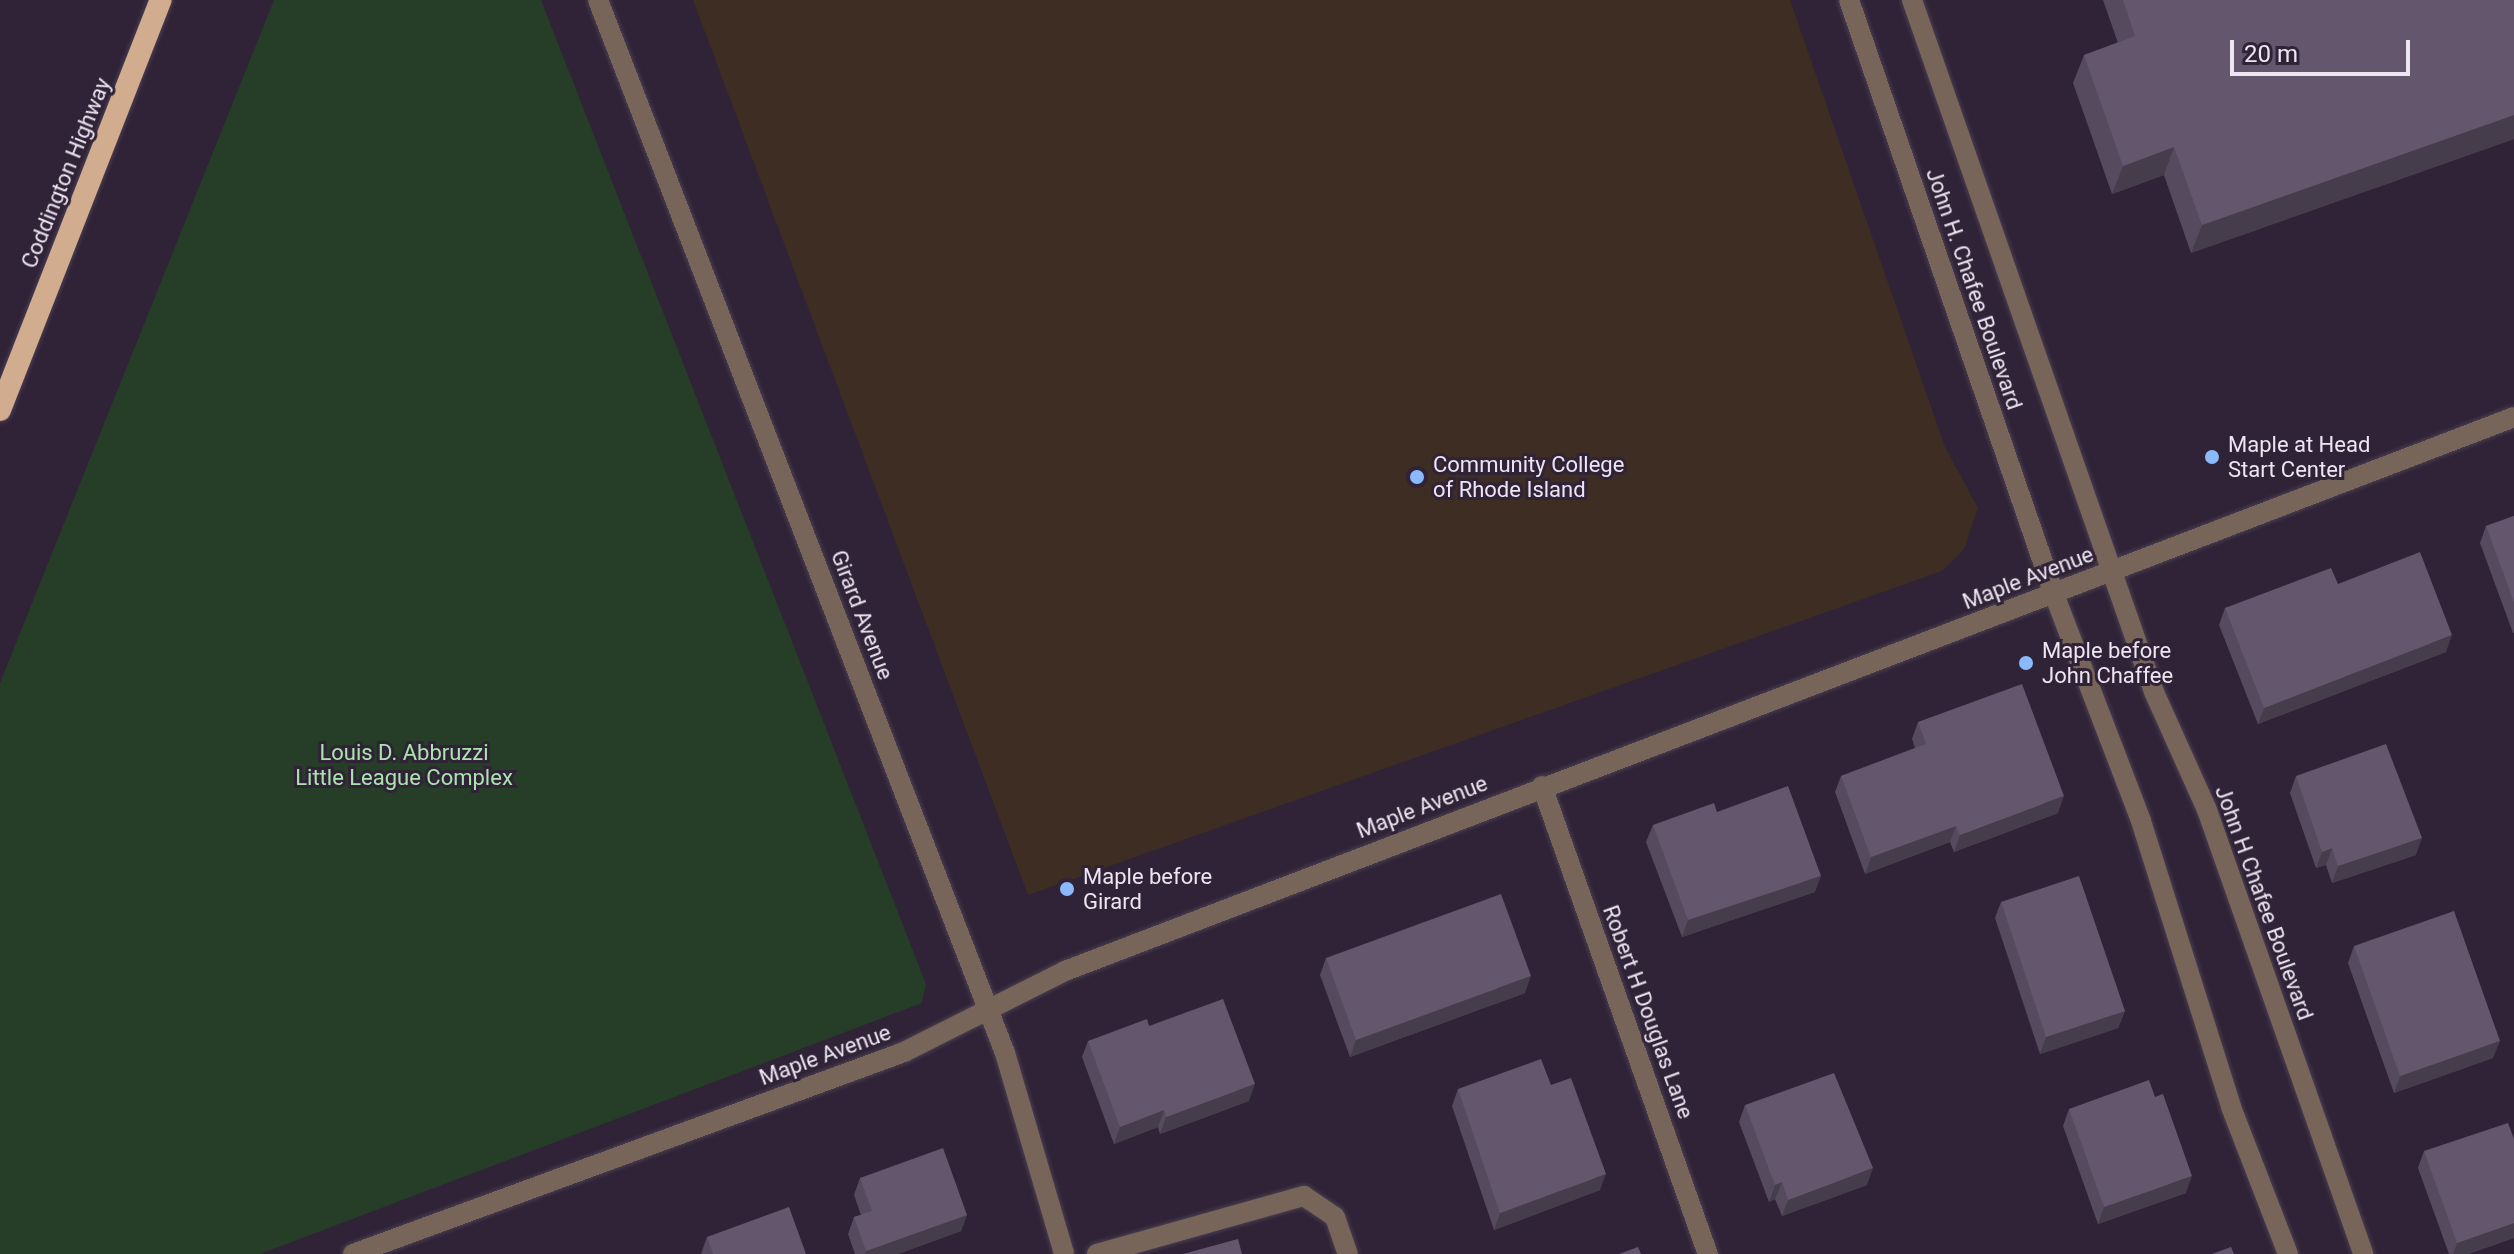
<!DOCTYPE html>
<html>
<head>
<meta charset="utf-8">
<style>
	body { margin:0 }
	#map { position:relative; width:2514px; height:1254px; overflow:hidden; background:#302337; font-family:Roboto,sans-serif }
	div>[style] { position:absolute }
	.education>* { inset:0; background:#3d2d22 }
	.green>* { inset:0; background:#263d27 }
	.roads { filter:drop-shadow(0 0 2px #4a3e51) drop-shadow(0 0 2px #4a3e51) }
	.service>* { height:20px; margin:-10px; padding:0 10px; transform-origin:10px; border-radius:10px; background:#766558 }
	.minor>* { height:20px; margin:-10px; padding:0 10px; transform-origin:10px; border-radius:10px; background:#766558 }
	.tertiary>* { height:20px; margin:-10px; padding:0 10px; transform-origin:10px; border-radius:10px; background:#766558 }
	.trunk>* { height:22px; margin:-11px; padding:0 11px; transform-origin:11px; border-radius:11px; background:#d2ac8e }
	.wall>* { inset:0; background:#564b5e }
	.shaded-wall>* { inset:0; background:#463d4c }
	.building>* { inset:0; background:#64576d }
	.dots>* { width:22px; height:22px; translate:-50% -50%; box-sizing:border-box; border:4px solid #302337; border-radius:50% }
	span { translate:-50% -50%; white-space:nowrap; text-align:center; line-height:1.15; -webkit-text-stroke:6px #302337; paint-order:stroke }
	.street-label { font-size:22px; color:#ede5f2 }
	.poi-label { font-size:22px; color:#ede5f2 }
	.left { translate:0 -50%; text-align:left }
	.park-label { font-size:22px; color:#aae4ad }
	.scale { position:absolute; left:2230px; top:40px; width:180px; height:36px; box-sizing:border-box; border:4px solid #ede5f2; border-top:0; padding-left:10px; font-size:24px; line-height:28px; white-space:nowrap; color:#ede5f2; -webkit-text-stroke:6px #302337; paint-order:stroke }
</style>
</head>
<body>
<div id="map">
	<div class="education">
		<i style="clip-path:polygon(693px 0,1790px 0,1945px 447px,1978px 508px,1964px 549px,1942px 571px,1028px 895px)"></i>
	</div>
	<div class="green">
		<i style="clip-path:polygon(274px 0,541px 0,926px 984px,922px 1003px,260px 1254px,0 1254px,0 683px)"></i>
	</div>
	<div class="roads">
		<div class="service">
			<i style="left:1097px;top:1254px;width:215px;rotate:-15.7deg"></i>
			<i style="left:1304px;top:1196px;width:37px;rotate:34deg"></i>
			<i style="left:1335px;top:1217px;width:39px;rotate:71deg"></i>
		</div>
		<div class="minor">
			<i style="left:1849px;top:0;width:628px;rotate:70.96deg"></i>
			<i style="left:2054px;top:594px;width:243px;rotate:69deg"></i>
			<i style="left:2141px;top:821px;width:300px;rotate:72.5deg"></i>
			<i style="left:2231px;top:1107px;width:158px;rotate:68.8deg"></i>
			<i style="left:1912px;top:0;width:733px;rotate:70.72deg"></i>
			<i style="left:2154px;top:692px;width:129px;rotate:65.8deg"></i>
			<i style="left:2207px;top:810px;width:471px;rotate:70.6deg"></i>
			<i style="left:1542px;top:786px;width:497px;rotate:70.5deg"></i>
		</div>
		<div class="tertiary">
			<i style="left:598px;top:0;width:1129px;rotate:68.87deg"></i>
			<i style="left:1005px;top:1053px;width:209px;rotate:73.6deg"></i>
			<i style="left:353px;top:1254px;width:587px;rotate:-20.13deg"></i>
			<i style="left:904px;top:1052px;width:180px;rotate:-26.7deg"></i>
			<i style="left:1065px;top:971px;width:1551px;rotate:-20.92deg"></i>
		</div>
		<div class="trunk">
			<i style="left:0;top:410px;width:440px;rotate:-68.6deg"></i>
		</div>
	</div>
	<div class="wall">
		<i style="clip-path:polygon(2103px 0,2514px 0,2514px 139px,2191px 253px,2164px 175px,2112px 194px,2073px 83px,2084px 55px,2118px 43px)"></i>
		<i style="clip-path:polygon(2514px 516px,2514px 633px,2513px 633px,2480px 543px,2486px 526px)"></i>
		<i style="clip-path:polygon(2338px 584px,2446px 652px,2258px 724px,2219px 625px,2225px 608px)"></i>
		<i style="clip-path:polygon(1918px 722px,2058px 813px,1954px 852px,1950px 842px,1865px 874px,1835px 792px,1841px 776px,1915px 748px,1912px 739px)"></i>
		<i style="clip-path:polygon(2296px 776px,2416px 855px,2332px 883px,2326px 865px,2316px 868px,2290px 793px)"></i>
		<i style="clip-path:polygon(1717px 812px,1815px 892px,1682px 937px,1646px 842px,1653px 825px)"></i>
		<i style="clip-path:polygon(2001px 902px,2125px 1011px,2118px 1028px,2040px 1054px,1995px 918px)"></i>
		<i style="clip-path:polygon(2354px 946px,2493px 1058px,2394px 1093px,2348px 963px)"></i>
		<i style="clip-path:polygon(1326px 958px,1525px 993px,1350px 1057px,1320px 975px)"></i>
		<i style="clip-path:polygon(1149px 1026px,1249px 1101px,1160px 1134px,1158px 1127px,1114px 1144px,1082px 1057px,1088px 1041px)"></i>
		<i style="clip-path:polygon(1551px 1085px,1600px 1190px,1494px 1230px,1452px 1106px,1458px 1089px)"></i>
		<i style="clip-path:polygon(1745px 1105px,1867px 1185px,1782px 1216px,1775px 1199px,1769px 1202px,1739px 1122px)"></i>
		<i style="clip-path:polygon(2069px 1109px,2186px 1193px,2098px 1224px,2063px 1126px)"></i>
		<i style="clip-path:polygon(2514px 1139px,2514px 1238px,2468px 1254px,2449px 1254px,2418px 1168px,2424px 1151px)"></i>
		<i style="clip-path:polygon(860px 1178px,967px 1215px,961px 1231px,898px 1254px,855px 1254px,848px 1234px,854px 1217px,861px 1215px,854px 1195px)"></i>
		<i style="clip-path:polygon(707px 1237px,806px 1254px,701px 1254px)"></i>
	</div>
	<div class="shaded-wall">
		<i style="clip-path:polygon(2514px 115px,2514px 139px,2191px 253px,2202px 225px)"></i>
		<i style="clip-path:polygon(2174px 147px,2164px 175px,2112px 194px,2123px 166px)"></i>
		<i style="clip-path:polygon(2452px 635px,2446px 652px,2258px 724px,2264px 708px)"></i>
		<i style="clip-path:polygon(2064px 796px,2058px 813px,1954px 852px,1960px 835px)"></i>
		<i style="clip-path:polygon(1956px 826px,1950px 842px,1865px 874px,1871px 857px)"></i>
		<i style="clip-path:polygon(2422px 838px,2416px 855px,2332px 883px,2338px 866px)"></i>
		<i style="clip-path:polygon(2332px 848px,2326px 865px,2316px 868px,2322px 852px)"></i>
		<i style="clip-path:polygon(1821px 876px,1815px 892px,1682px 937px,1688px 920px)"></i>
		<i style="clip-path:polygon(1531px 976px,1525px 993px,1350px 1057px,1356px 1040px)"></i>
		<i style="clip-path:polygon(2125px 1011px,2118px 1028px,2040px 1054px,2046px 1037px)"></i>
		<i style="clip-path:polygon(2500px 1041px,2493px 1058px,2394px 1093px,2400px 1076px)"></i>
		<i style="clip-path:polygon(1255px 1084px,1249px 1101px,1160px 1134px,1166px 1117px)"></i>
		<i style="clip-path:polygon(1164px 1110px,1158px 1127px,1114px 1144px,1120px 1127px)"></i>
		<i style="clip-path:polygon(1873px 1168px,1867px 1185px,1782px 1216px,1788px 1200px)"></i>
		<i style="clip-path:polygon(1606px 1174px,1600px 1190px,1494px 1230px,1500px 1213px)"></i>
		<i style="clip-path:polygon(2192px 1176px,2186px 1193px,2098px 1224px,2104px 1207px)"></i>
		<i style="clip-path:polygon(1782px 1182px,1775px 1199px,1769px 1202px,1775px 1185px)"></i>
		<i style="clip-path:polygon(967px 1215px,961px 1231px,898px 1254px,865px 1254px,866px 1251px)"></i>
		<i style="clip-path:polygon(2514px 1223px,2514px 1238px,2468px 1254px,2453px 1254px,2457px 1243px)"></i>
	</div>
	<div class="building">
		<i style="clip-path:polygon(2123px 0,2514px 0,2514px 115px,2202px 225px,2174px 147px,2123px 166px,2084px 55px,2135px 36px)"></i>
		<i style="clip-path:polygon(2514px 516px,2514px 602px,2486px 526px)"></i>
		<i style="clip-path:polygon(2420px 552px,2452px 635px,2264px 708px,2225px 608px,2331px 568px,2338px 584px)"></i>
		<i style="clip-path:polygon(2022px 684px,2064px 796px,1960px 835px,1956px 826px,1871px 857px,1841px 776px,1926px 744px,1918px 722px)"></i>
		<i style="clip-path:polygon(2386px 744px,2422px 838px,2338px 866px,2332px 848px,2322px 852px,2296px 776px)"></i>
		<i style="clip-path:polygon(1788px 786px,1821px 876px,1688px 920px,1653px 825px,1714px 803px,1717px 812px)"></i>
		<i style="clip-path:polygon(2079px 876px,2125px 1011px,2046px 1037px,2001px 902px)"></i>
		<i style="clip-path:polygon(1501px 894px,1531px 976px,1356px 1040px,1326px 958px)"></i>
		<i style="clip-path:polygon(2454px 911px,2500px 1041px,2400px 1076px,2354px 946px)"></i>
		<i style="clip-path:polygon(1223px 999px,1255px 1084px,1166px 1117px,1164px 1110px,1120px 1127px,1088px 1041px,1147px 1019px,1149px 1026px)"></i>
		<i style="clip-path:polygon(1541px 1059px,1551px 1085px,1571px 1078px,1606px 1174px,1500px 1213px,1458px 1089px)"></i>
		<i style="clip-path:polygon(1834px 1073px,1873px 1168px,1788px 1200px,1782px 1182px,1775px 1185px,1745px 1105px)"></i>
		<i style="clip-path:polygon(2149px 1080px,2155px 1097px,2163px 1094px,2192px 1176px,2104px 1207px,2069px 1109px)"></i>
		<i style="clip-path:polygon(2508px 1123px,2514px 1139px,2514px 1223px,2457px 1243px,2424px 1151px)"></i>
		<i style="clip-path:polygon(943px 1148px,967px 1215px,866px 1251px,854px 1217px,872px 1211px,860px 1178px)"></i>
		<i style="clip-path:polygon(789px 1207px,806px 1254px,713px 1254px,707px 1237px)"></i>
		<i style="clip-path:polygon(1238px 1239px,1242px 1254px,1183px 1254px)"></i>
		<i style="clip-path:polygon(1638px 1247px,1641px 1254px,1619px 1254px)"></i>
		<i style="clip-path:polygon(2231px 1247px,2234px 1254px,2212px 1254px)"></i>
	</div>
	<div class="dots">
		<i style="left:2212px;top:457px;background:#8abafc"></i>
		<i style="left:1417px;top:477px;background:#8abafc"></i>
		<i style="left:2026px;top:663px;background:#8abafc"></i>
		<i style="left:1067px;top:889px;background:#8abafc"></i>
	</div>
	<div class="street-label">
		<span style="left:66px;top:173px;rotate:-68deg">Coddington Highway</span>
		<span style="left:1974px;top:289px;rotate:71deg">John H. Chafee Boulevard</span>
		<span style="left:2028px;top:578px;rotate:-21deg">Maple Avenue</span>
		<span style="left:862px;top:615px;rotate:69deg">Girard Avenue</span>
		<span style="left:1422px;top:807px;rotate:-21deg">Maple Avenue</span>
		<span style="left:2264px;top:903px;rotate:70deg">John H Chafee Boulevard</span>
		<span style="left:1648px;top:1012px;rotate:70deg">Robert H Douglas Lane</span>
		<span style="left:825px;top:1055px;rotate:-20deg">Maple Avenue</span>
	</div>
	<div class="poi-label">
		<span class="left" style="left:2228px;top:457px">Maple at Head<br>Start Center</span>
		<span class="left" style="left:1433px;top:477px">Community College<br>of Rhode Island</span>
		<span class="left" style="left:2042px;top:663px">Maple before<br>John Chaffee</span>
		<span class="left" style="left:1083px;top:889px">Maple before<br>Girard</span>
	</div>
	<div class="park-label">
		<span style="left:404px;top:765px">Louis D. Abbruzzi<br>Little League Complex</span>
	</div>
	<div class="scale">20 m</div>
</div>
</body>
</html>
